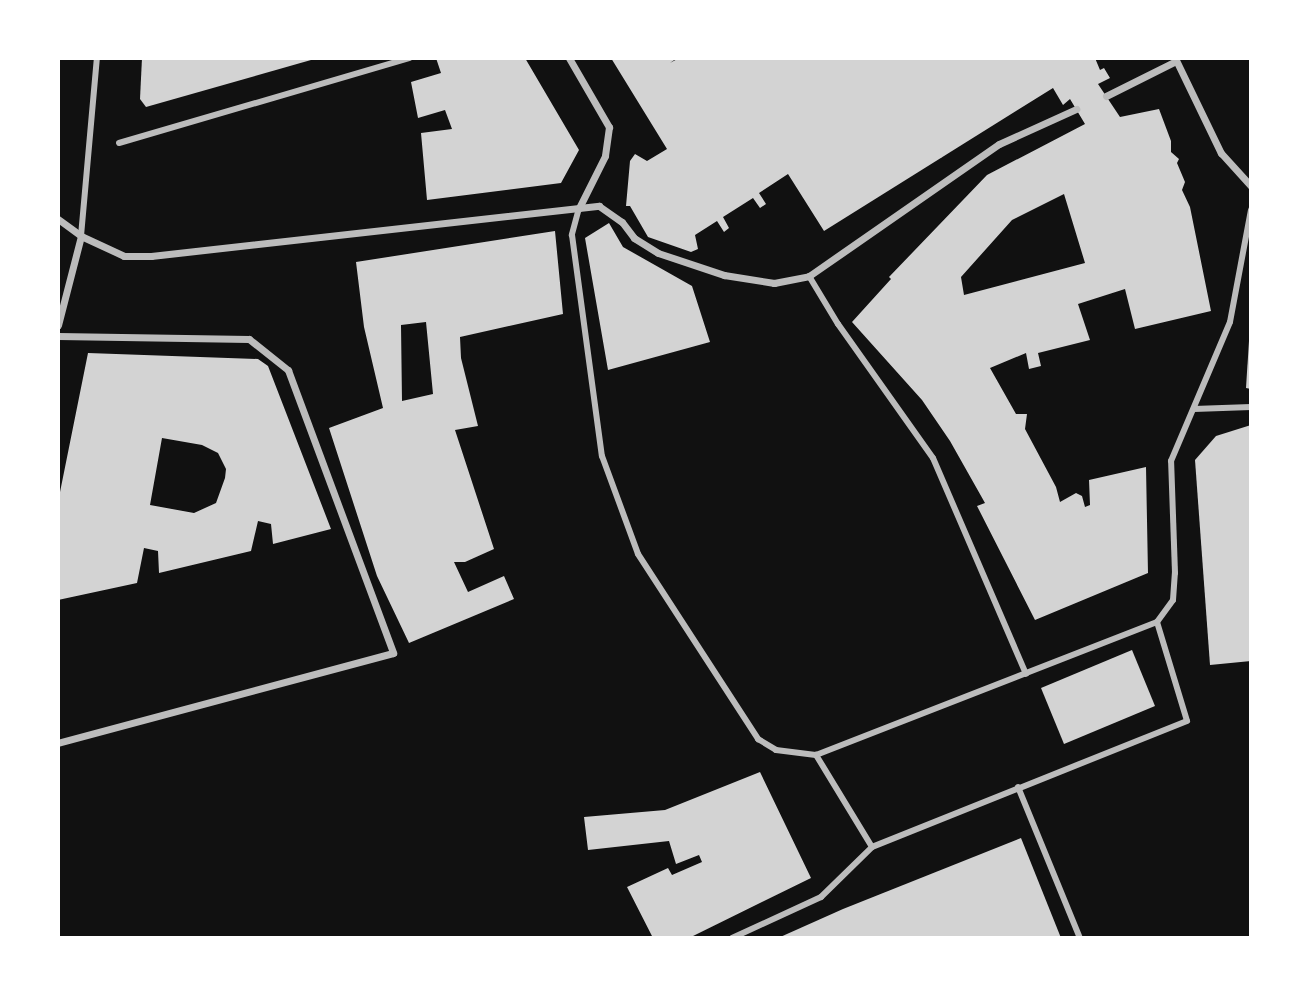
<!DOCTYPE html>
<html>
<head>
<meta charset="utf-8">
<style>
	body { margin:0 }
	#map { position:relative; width:1309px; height:996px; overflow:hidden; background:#111; font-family:"Archivo Narrow",sans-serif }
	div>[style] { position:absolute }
	.building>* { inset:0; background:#d3d3d3 }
	.pedestrian>* { height:6px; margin:-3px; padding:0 3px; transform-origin:3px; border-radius:3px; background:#bcbcbc }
	.minor>* { height:7px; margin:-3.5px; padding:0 3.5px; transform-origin:3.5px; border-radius:3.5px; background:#bcbcbc }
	span { translate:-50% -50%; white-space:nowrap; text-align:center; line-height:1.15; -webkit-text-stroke:5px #fff; paint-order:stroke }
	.frame { position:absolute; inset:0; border:60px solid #fff; pointer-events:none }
</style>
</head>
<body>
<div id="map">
	<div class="building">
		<i style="clip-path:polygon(142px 58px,318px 58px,146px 107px,140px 99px)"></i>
		<i style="clip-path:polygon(436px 58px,525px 58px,579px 150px,561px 183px,427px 200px,421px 133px,452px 129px,445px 110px,418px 118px,411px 82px,441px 73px)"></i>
		<i style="clip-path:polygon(evenodd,611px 58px,677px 58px,670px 63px,679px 58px,1095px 58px,1100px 70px,1104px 68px,1110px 78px,1098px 84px,1120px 117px,1159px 109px,1171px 141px,1171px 152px,1179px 159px,1177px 163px,1185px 182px,1182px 190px,1190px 207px,1211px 311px,1135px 329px,1125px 289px,1078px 304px,1090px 340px,1038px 353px,1041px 366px,1029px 369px,1026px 353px,990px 368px,1016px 414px,1027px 414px,1025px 429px,1056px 487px,1060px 502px,1076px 493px,1082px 496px,1085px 507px,1090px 505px,1089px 480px,1146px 467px,1148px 573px,1035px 620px,977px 506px,985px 503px,950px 441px,922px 400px,852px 322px,891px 279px,889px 277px,987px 175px,1085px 124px,1070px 99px,1063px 105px,1053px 88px,824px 231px,788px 174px,759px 193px,766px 204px,760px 208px,753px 198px,723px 217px,729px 228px,724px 232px,717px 221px,695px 235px,698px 249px,691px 252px,648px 237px,630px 206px,626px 206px,630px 161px,635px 154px,647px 161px,667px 149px,611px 58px,1064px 194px,1085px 263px,964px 295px,961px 277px,1012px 220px,1064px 194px)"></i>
		<i style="clip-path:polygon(609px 223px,623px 247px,692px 286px,710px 342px,608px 370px,585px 238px)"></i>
		<i style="clip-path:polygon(evenodd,555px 231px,563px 314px,460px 337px,461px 358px,478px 426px,455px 430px,494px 549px,465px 562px,454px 562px,468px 592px,504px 576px,514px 599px,409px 643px,377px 576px,329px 428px,383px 408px,364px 327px,356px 262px,555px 231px,426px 322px,433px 394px,402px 401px,401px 325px,426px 322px)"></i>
		<i style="clip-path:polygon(1249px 341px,1251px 341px,1251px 389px,1246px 388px)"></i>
		<i style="clip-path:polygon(evenodd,88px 353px,258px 359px,268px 366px,331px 529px,273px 544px,271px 524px,258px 521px,251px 551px,159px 573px,158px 551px,144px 548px,137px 583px,58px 600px,58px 502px,88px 353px,162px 438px,202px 445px,218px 453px,226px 469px,225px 478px,216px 503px,194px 513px,150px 505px,162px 438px)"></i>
		<i style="clip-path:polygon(1251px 425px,1251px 661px,1210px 665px,1195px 460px,1216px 436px)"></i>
		<i style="clip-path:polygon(1132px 650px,1155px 706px,1064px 744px,1041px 688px)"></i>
		<i style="clip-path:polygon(760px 772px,811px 878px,689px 938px,653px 938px,627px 887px,668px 868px,672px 875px,702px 862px,699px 855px,676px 864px,669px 841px,588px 850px,584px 817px,665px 810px)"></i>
		<i style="clip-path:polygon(1021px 838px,1061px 938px,778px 938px,843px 909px)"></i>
	</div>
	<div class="pedestrian">
		<i style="left:119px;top:143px;width:303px;rotate:-16.3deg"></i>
		<i style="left:579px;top:208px;width:28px;rotate:105deg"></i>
		<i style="left:572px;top:235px;width:223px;rotate:82.3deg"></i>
		<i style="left:602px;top:456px;width:104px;rotate:69.8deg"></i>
		<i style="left:638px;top:554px;width:221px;rotate:57deg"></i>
		<i style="left:758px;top:739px;width:21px;rotate:31deg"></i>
		<i style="left:776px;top:750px;width:40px;rotate:7.1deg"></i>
		<i style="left:816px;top:755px;width:366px;rotate:-21.3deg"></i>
		<i style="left:1157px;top:622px;width:103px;rotate:73.1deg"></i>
		<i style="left:1187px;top:721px;width:339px;rotate:158.2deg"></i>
		<i style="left:872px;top:847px;width:108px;rotate:-121.3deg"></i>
		<i style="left:81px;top:236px;width:179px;rotate:-84.9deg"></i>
		<i style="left:809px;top:276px;width:56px;rotate:58.9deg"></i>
		<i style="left:838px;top:324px;width:164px;rotate:54.7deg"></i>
		<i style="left:933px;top:458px;width:235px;rotate:66.7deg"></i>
		<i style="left:1194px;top:409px;width:57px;rotate:-2deg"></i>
		<i style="left:1157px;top:622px;width:27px;rotate:-54deg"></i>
		<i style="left:1173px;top:600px;width:27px;rotate:-86deg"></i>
		<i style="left:1175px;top:573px;width:112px;rotate:-92deg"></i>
		<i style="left:1171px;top:461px;width:151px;rotate:-67deg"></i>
		<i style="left:1230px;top:322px;width:114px;rotate:-79.4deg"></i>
		<i style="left:1018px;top:787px;width:163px;rotate:67.7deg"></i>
		<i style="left:732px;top:938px;width:98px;rotate:-24.7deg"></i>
		<i style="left:821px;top:897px;width:71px;rotate:-44.4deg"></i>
	</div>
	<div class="minor">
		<i style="left:569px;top:58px;width:80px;rotate:59.9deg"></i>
		<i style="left:609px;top:127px;width:29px;rotate:98deg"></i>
		<i style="left:605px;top:156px;width:58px;rotate:116.6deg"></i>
		<i style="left:1175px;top:58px;width:106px;rotate:64.2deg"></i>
		<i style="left:1221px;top:153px;width:45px;rotate:47.7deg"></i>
		<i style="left:1106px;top:96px;width:78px;rotate:-26.6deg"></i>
		<i style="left:58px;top:219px;width:29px;rotate:36deg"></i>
		<i style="left:81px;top:236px;width:47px;rotate:24.9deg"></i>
		<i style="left:124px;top:256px;width:27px"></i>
		<i style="left:151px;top:256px;width:451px;rotate:-6.4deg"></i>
		<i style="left:599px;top:206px;width:28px;rotate:35deg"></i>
		<i style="left:622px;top:222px;width:20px;rotate:53deg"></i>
		<i style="left:634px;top:238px;width:28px;rotate:32deg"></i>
		<i style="left:658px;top:253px;width:70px;rotate:18.4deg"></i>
		<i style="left:724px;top:275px;width:51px;rotate:9.1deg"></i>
		<i style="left:774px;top:283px;width:36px;rotate:-11deg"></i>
		<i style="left:809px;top:276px;width:231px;rotate:-34.8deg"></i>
		<i style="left:999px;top:144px;width:85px;rotate:-24.4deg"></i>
		<i style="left:58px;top:325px;width:92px;rotate:-75.5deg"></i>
		<i style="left:58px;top:336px;width:191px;rotate:0.9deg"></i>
		<i style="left:249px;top:339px;width:50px;rotate:38.5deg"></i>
		<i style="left:288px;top:370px;width:302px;rotate:69.6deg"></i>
		<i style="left:393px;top:653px;width:347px;rotate:165deg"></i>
	</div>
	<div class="frame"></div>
</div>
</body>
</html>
